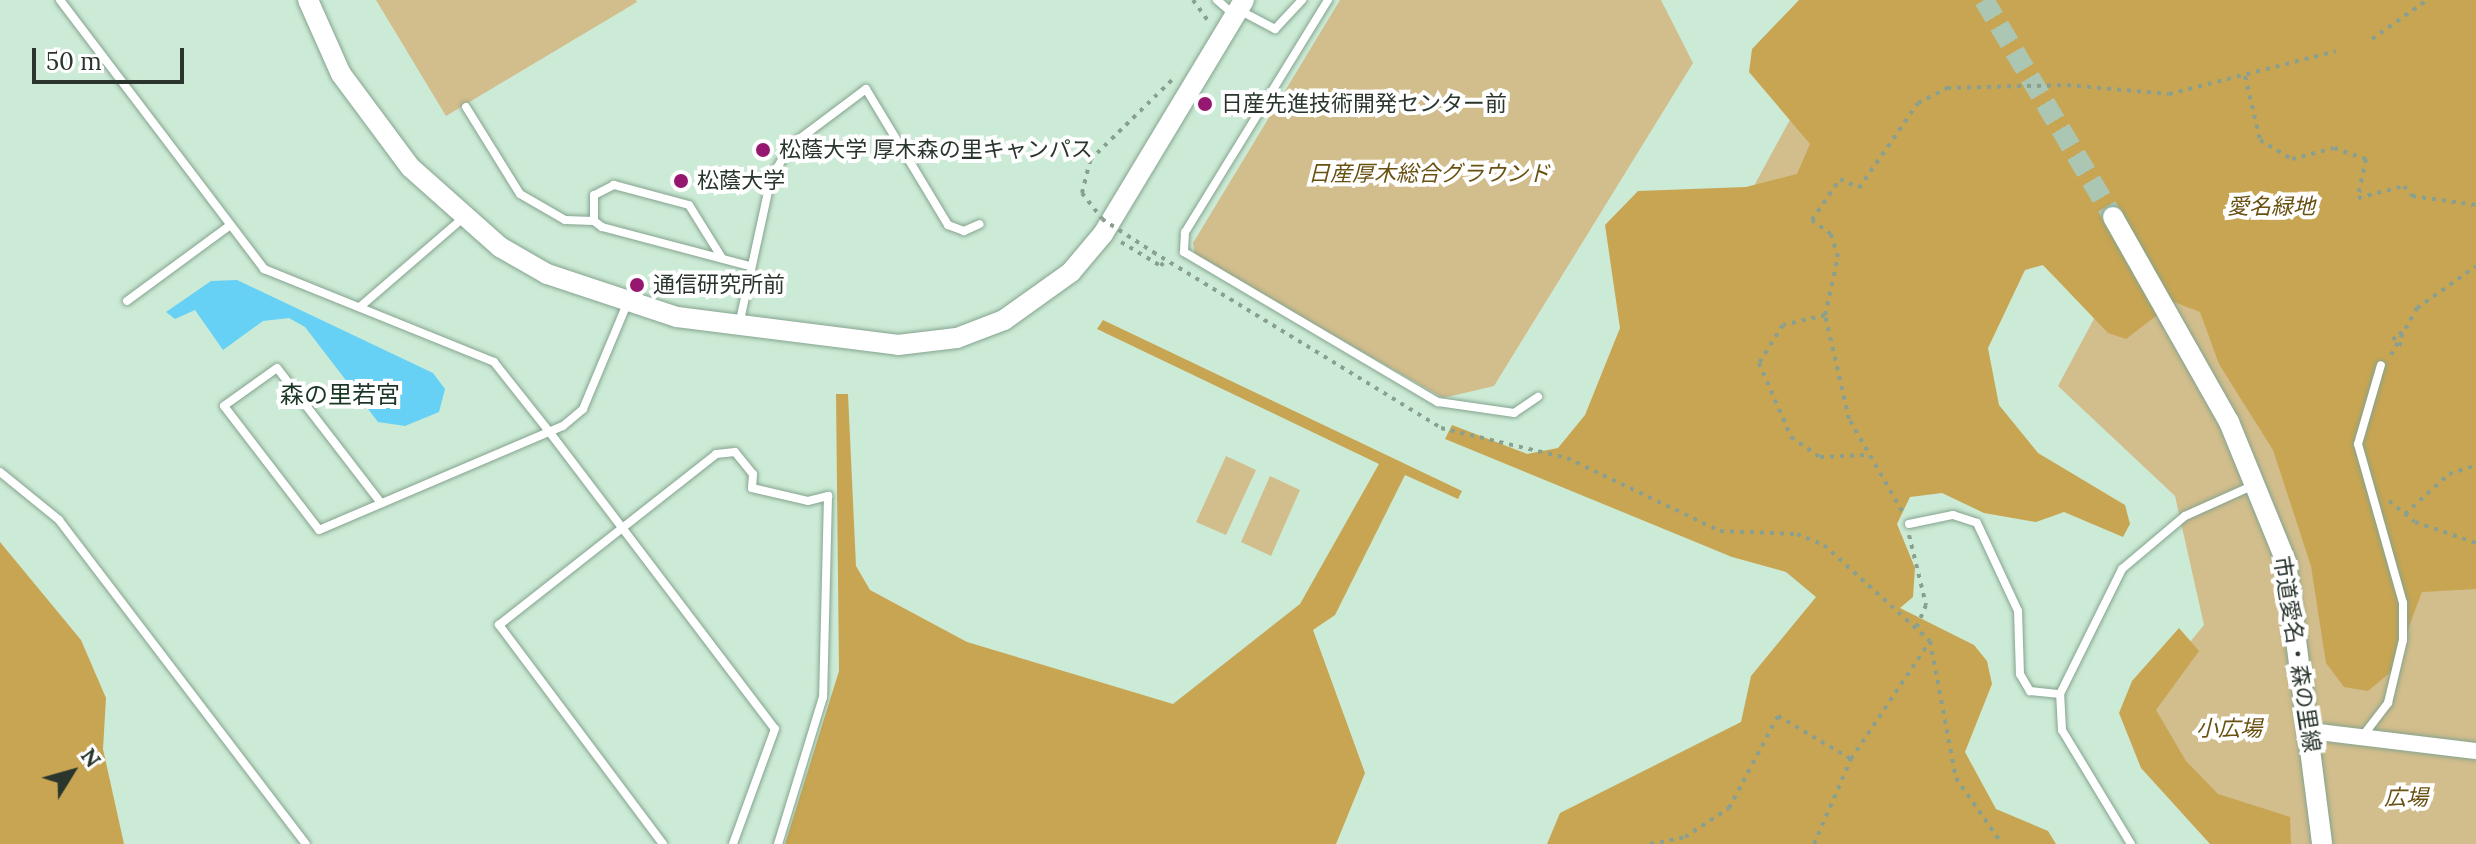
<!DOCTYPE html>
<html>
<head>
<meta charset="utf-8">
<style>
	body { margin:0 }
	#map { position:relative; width:2476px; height:844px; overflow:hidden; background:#ccebd6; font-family:Lora,"Noto Sans JP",serif }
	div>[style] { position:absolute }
	.green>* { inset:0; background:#d2bd8c }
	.forest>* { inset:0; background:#c8a552 }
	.water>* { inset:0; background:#67d0f5 }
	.tertiary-tunnel>* { height:20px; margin-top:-10px; transform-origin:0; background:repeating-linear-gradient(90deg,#abc7b4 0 20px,transparent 0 30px) }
	.path>* { height:4px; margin-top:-2px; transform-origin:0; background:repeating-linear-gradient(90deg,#89a090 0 4px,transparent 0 10px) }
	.roads { filter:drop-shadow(0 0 2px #85a38e) drop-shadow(0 0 2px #85a38e) }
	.service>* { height:8px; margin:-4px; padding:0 4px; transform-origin:4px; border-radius:4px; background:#fff }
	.minor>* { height:16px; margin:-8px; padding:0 8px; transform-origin:8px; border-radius:8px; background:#fff }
	.tertiary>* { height:20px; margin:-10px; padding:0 10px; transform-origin:10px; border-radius:10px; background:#fff }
	.path-bridge>* { height:4px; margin-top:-2px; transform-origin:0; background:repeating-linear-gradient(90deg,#89a090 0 4px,transparent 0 10px) }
	.dots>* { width:22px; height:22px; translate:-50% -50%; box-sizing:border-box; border:4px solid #fff; border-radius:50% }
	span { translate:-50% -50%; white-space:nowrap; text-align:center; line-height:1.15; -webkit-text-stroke:8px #fff; paint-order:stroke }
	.poi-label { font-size:22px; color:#29352d }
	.left { translate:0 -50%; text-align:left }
	.park-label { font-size:22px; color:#695112; font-style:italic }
	.street-label { font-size:22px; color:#29352d }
	.neighbourhood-label { font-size:24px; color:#1c3626 }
	.north { position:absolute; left:32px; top:732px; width:80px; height:80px; -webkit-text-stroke:6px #fff; paint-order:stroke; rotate:53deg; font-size:22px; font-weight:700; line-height:32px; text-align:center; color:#29352d }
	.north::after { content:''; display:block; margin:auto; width:28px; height:36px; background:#29352d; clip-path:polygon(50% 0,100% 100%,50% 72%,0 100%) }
	.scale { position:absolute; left:32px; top:48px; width:152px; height:36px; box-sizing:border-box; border:4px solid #29352d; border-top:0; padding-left:10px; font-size:24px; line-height:28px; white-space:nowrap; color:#29352d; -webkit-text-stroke:6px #fff; paint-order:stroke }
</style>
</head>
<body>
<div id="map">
	<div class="green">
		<i style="clip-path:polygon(376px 0,636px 0,637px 2px,446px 116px)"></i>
		<i style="clip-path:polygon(1340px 0,1661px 0,1693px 63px,1494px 386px,1443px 398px,1195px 256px,1193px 243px)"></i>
		<i style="clip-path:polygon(2476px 0,2476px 844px,2221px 844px,2127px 718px,2204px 625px,2175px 496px,2058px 386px,2096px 315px,2032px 255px,1737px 217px,1810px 83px)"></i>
		<i style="clip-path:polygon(1226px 456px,1256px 470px,1226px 535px,1196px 522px)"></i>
		<i style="clip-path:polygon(1270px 476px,1300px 490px,1271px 556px,1241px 542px)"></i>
	</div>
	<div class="forest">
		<i style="clip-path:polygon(1799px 0,2476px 0,2476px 589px,2422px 592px,2392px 671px,2368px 691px,2344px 687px,2326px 663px,2311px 566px,2273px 450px,2219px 364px,2200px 312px,2174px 302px,2126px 339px,2108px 333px,2043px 265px,2025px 270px,1988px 348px,1999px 405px,2038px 453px,2125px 505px,2130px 524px,2123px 537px,2064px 512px,2036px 522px,1984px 513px,1942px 493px,1910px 497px,1897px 524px,1915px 568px,1913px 597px,1900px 608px,1974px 645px,1987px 661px,1992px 684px,1965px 752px,1996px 809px,2048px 831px,2056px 844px,1547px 844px,1560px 813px,1741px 722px,1751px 676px,1816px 597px,1786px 572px,1732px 557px,1445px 439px,1452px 425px,1527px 454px,1558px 448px,1585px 415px,1620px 328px,1605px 225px,1638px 191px,1746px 187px,1797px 174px,1810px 144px,1749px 72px,1752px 49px)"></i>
		<i style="clip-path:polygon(1103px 320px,1462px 491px,1458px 499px,1405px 475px,1335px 615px,1313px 630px,1365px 773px,1336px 844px,785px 844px,839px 671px,836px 394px,848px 394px,856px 566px,870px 590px,967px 642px,1173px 704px,1300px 604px,1379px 464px,1097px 329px)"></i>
		<i style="clip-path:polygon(0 542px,81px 640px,106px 698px,103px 749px,124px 844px,0 844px)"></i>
		<i style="clip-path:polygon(2179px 628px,2199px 651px,2156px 710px,2186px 761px,2218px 794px,2290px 817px,2291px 844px,2210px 844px,2141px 768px,2119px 713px,2132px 681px)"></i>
	</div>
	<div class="water">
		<i style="clip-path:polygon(237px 280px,433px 373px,445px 389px,439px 412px,405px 426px,378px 422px,305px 327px,289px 318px,263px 321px,223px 350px,195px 310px,175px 319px,166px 312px,211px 281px)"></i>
	</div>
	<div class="tertiary-tunnel">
		<i style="left:1984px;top:0;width:252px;rotate:59.3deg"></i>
	</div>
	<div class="path">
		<i style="left:1193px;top:0;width:29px;rotate:54deg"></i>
		<i style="left:2372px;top:39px;width:67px;rotate:-35.3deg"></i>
		<i style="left:2245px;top:76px;width:66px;rotate:76.8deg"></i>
		<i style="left:2260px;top:140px;width:37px;rotate:31deg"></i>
		<i style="left:2292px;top:159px;width:43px;rotate:-14.7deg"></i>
		<i style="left:2334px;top:148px;width:34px;rotate:19deg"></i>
		<i style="left:2366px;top:159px;width:40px;rotate:102deg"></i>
		<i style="left:2358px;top:198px;width:48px;rotate:-14.6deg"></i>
		<i style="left:2404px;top:186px;width:13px;rotate:51deg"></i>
		<i style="left:2412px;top:196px;width:65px;rotate:8deg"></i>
		<i style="left:1082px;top:193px;width:34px;rotate:-76deg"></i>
		<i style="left:1090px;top:160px;width:115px;rotate:-44.3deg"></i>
		<i style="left:1121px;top:242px;width:47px;rotate:31deg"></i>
		<i style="left:1161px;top:266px;width:7px;rotate:-56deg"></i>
		<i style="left:1153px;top:252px;width:338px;rotate:31.4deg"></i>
		<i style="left:1441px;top:428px;width:130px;rotate:13.4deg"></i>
		<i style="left:1567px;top:458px;width:170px;rotate:25.5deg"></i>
		<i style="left:1720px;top:531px;width:77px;rotate:2.2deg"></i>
		<i style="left:1797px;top:534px;width:29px;rotate:22deg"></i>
		<i style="left:1824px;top:545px;width:143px;rotate:42.2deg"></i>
		<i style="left:1930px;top:641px;width:139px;rotate:79.3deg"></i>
		<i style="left:1956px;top:778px;width:80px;rotate:55.1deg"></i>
		<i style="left:1825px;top:315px;width:43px;rotate:166.6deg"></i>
		<i style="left:1783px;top:325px;width:45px;rotate:122.3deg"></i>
		<i style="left:1759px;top:363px;width:81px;rotate:66.6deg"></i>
		<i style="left:1791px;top:437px;width:35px;rotate:35deg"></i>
		<i style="left:1820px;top:457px;width:47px;rotate:-2.4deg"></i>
		<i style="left:2402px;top:345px;width:10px;rotate:-151deg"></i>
		<i style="left:2393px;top:340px;width:10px;rotate:-53deg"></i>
		<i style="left:2399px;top:332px;width:9px;rotate:36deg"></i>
		<i style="left:2391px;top:355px;width:54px;rotate:-61deg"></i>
		<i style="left:2417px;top:308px;width:72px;rotate:-35.4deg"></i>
		<i style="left:2389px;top:501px;width:33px;rotate:39deg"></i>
		<i style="left:2415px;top:522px;width:65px;rotate:19deg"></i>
		<i style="left:1902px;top:511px;width:106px;rotate:-119.9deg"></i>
		<i style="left:1849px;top:419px;width:107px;rotate:-103deg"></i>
		<i style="left:1825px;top:315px;width:59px;rotate:-77.4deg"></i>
		<i style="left:1838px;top:257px;width:24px;rotate:-107deg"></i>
		<i style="left:1831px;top:234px;width:24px;rotate:-144deg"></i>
		<i style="left:1812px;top:220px;width:50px;rotate:-55.7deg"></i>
		<i style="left:1840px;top:179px;width:21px;rotate:25deg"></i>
		<i style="left:1859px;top:188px;width:103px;rotate:-55.2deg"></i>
		<i style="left:1918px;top:103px;width:33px;rotate:-27deg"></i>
		<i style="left:1947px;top:88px;width:120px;rotate:-1.4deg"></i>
		<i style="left:2067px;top:85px;width:102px;rotate:5deg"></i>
		<i style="left:2169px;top:94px;width:172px;rotate:-14.4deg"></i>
		<i style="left:2405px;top:514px;width:59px;rotate:-42.3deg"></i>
		<i style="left:2449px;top:474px;width:28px;rotate:-18deg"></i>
		<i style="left:1909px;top:535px;width:72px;rotate:76.3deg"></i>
		<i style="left:1926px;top:605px;width:25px;rotate:113deg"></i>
		<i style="left:1650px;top:844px;width:36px;rotate:-11deg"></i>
		<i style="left:1685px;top:837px;width:53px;rotate:-33.4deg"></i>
		<i style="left:1729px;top:808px;width:104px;rotate:-62deg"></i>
		<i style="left:1778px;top:716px;width:85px;rotate:30.5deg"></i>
		<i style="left:1814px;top:844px;width:93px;rotate:-66.5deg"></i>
		<i style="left:1851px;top:759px;width:142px;rotate:-56.2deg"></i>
	</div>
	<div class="roads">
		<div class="service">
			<i style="left:60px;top:0;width:338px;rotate:52.8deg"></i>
			<i style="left:264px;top:269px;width:248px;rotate:22deg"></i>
			<i style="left:494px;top:362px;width:92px;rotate:51.6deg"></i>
			<i style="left:551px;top:434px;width:370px;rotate:52.8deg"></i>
			<i style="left:775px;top:729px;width:122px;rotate:110.1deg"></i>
			<i style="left:1217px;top:0;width:23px;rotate:41deg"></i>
			<i style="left:1328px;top:0;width:273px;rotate:121.6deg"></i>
			<i style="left:1185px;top:232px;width:20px;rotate:93deg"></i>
			<i style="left:1184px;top:252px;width:295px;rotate:30.6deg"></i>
			<i style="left:1438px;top:402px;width:77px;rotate:8.2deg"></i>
			<i style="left:1514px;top:413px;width:29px;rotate:-34deg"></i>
			<i style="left:1239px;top:10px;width:41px;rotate:27.8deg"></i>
			<i style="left:1275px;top:29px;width:40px;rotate:-47deg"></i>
			<i style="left:466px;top:107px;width:102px;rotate:58.2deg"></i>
			<i style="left:520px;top:194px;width:52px;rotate:30deg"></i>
			<i style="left:565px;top:220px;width:29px;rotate:2deg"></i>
			<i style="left:722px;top:258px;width:62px;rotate:-121.9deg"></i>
			<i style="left:689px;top:205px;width:78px;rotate:-165.1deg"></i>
			<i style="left:614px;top:185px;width:22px;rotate:153deg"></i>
			<i style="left:594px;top:195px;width:26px;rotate:90deg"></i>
			<i style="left:594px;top:221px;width:10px;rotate:37deg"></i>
			<i style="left:602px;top:227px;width:153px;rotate:14.8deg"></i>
			<i style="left:127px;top:301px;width:127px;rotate:-36.3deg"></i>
			<i style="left:361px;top:306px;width:135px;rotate:-40.8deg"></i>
			<i style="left:739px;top:325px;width:150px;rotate:-77.7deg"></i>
			<i style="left:771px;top:178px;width:37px;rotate:-59deg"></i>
			<i style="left:790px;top:146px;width:95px;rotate:-36.9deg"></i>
			<i style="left:866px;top:89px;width:159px;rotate:58.9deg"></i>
			<i style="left:948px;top:225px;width:17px;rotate:21deg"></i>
			<i style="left:964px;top:231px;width:17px;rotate:-24deg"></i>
			<i style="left:0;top:472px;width:76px;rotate:39.1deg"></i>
			<i style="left:59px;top:520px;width:407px;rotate:52.7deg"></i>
			<i style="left:381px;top:503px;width:170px;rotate:-127.6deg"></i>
			<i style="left:277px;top:368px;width:65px;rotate:144.4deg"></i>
			<i style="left:224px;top:406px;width:156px;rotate:52.5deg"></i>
			<i style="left:319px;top:530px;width:265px;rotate:-23.1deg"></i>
			<i style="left:563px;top:426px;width:26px;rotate:-40deg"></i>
			<i style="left:583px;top:409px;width:114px;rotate:-67.3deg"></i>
			<i style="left:1909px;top:524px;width:45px;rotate:-11.6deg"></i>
			<i style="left:1953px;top:515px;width:25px;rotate:18deg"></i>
			<i style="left:1977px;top:523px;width:97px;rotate:65deg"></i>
			<i style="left:2018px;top:611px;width:63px;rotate:88.2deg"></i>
			<i style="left:2020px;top:674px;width:20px;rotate:60deg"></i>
			<i style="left:2030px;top:691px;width:30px;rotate:6deg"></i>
			<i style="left:2362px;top:737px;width:43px;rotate:-52.6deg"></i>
			<i style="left:2388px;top:703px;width:65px;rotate:-76.6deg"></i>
			<i style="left:2403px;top:640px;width:37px;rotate:-90deg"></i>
			<i style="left:2403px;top:603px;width:165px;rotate:-105.8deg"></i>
			<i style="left:2358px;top:444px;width:82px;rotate:-73.8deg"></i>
			<i style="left:663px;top:844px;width:274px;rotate:-126.8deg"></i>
			<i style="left:499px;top:625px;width:276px;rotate:-38.2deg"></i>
			<i style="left:716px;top:454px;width:19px;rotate:-6deg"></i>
			<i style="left:735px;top:452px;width:28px;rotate:51deg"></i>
			<i style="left:753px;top:474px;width:14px;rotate:94deg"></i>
			<i style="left:752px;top:488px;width:57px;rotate:13.1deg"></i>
			<i style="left:808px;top:501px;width:21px;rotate:-14deg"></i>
			<i style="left:828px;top:496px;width:201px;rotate:91.4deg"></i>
			<i style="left:823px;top:697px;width:154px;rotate:107deg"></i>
			<i style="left:2131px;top:844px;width:133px;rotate:-121.2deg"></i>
			<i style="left:2062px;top:730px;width:36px;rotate:-93deg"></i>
			<i style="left:2060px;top:694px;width:140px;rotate:-63.6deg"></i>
			<i style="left:2122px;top:569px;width:82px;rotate:-40.1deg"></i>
			<i style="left:2185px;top:516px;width:76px;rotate:-24.2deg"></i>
		</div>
		<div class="minor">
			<i style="left:2310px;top:731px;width:167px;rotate:6.9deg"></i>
		</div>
		<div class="tertiary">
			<i style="left:308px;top:0;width:81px;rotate:66deg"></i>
			<i style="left:341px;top:74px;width:116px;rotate:53.4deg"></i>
			<i style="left:410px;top:167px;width:120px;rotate:41.6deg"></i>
			<i style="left:500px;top:247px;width:54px;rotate:29.9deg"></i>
			<i style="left:547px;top:274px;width:137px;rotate:18.3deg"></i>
			<i style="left:677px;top:317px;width:223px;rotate:7.2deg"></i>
			<i style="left:898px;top:345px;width:59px;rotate:-6.8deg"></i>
			<i style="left:957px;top:338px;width:50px;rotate:-21deg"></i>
			<i style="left:1004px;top:320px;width:82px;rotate:-35.6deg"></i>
			<i style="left:1071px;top:272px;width:50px;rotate:-49.9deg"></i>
			<i style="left:1103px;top:234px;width:273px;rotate:-58.9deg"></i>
			<i style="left:2113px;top:217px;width:236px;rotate:60.5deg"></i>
			<i style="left:2229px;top:422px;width:151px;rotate:67.8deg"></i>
			<i style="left:2286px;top:562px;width:284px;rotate:82.7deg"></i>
		</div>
	</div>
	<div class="path-bridge">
		<i style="left:1082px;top:193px;width:33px;rotate:52deg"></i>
		<i style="left:1102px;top:219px;width:61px;rotate:32.9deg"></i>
	</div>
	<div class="dots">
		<i style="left:1205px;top:104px;background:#96176f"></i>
		<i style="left:763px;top:150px;background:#96176f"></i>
		<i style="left:681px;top:181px;background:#96176f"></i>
		<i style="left:637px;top:285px;background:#96176f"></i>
	</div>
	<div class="poi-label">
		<span class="left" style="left:1221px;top:104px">日産先進技術開発センター前</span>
		<span class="left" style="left:779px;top:150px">松蔭大学 厚木森の里キャンパス</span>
		<span class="left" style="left:697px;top:181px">松蔭大学</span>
		<span class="left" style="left:653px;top:285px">通信研究所前</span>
	</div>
	<div class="park-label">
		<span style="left:1429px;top:174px">日産厚木総合グラウンド</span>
		<span style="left:2271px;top:207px">愛名緑地</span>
		<span style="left:2229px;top:729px">小広場</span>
		<span style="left:2406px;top:798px">広場</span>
	</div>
	<div class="street-label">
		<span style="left:2297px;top:654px;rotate:81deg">市道愛名・森の里線</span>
	</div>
	<div class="neighbourhood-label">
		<span style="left:340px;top:395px">森の里若宮</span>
	</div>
	<div class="north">N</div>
	<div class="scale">50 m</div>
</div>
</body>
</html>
